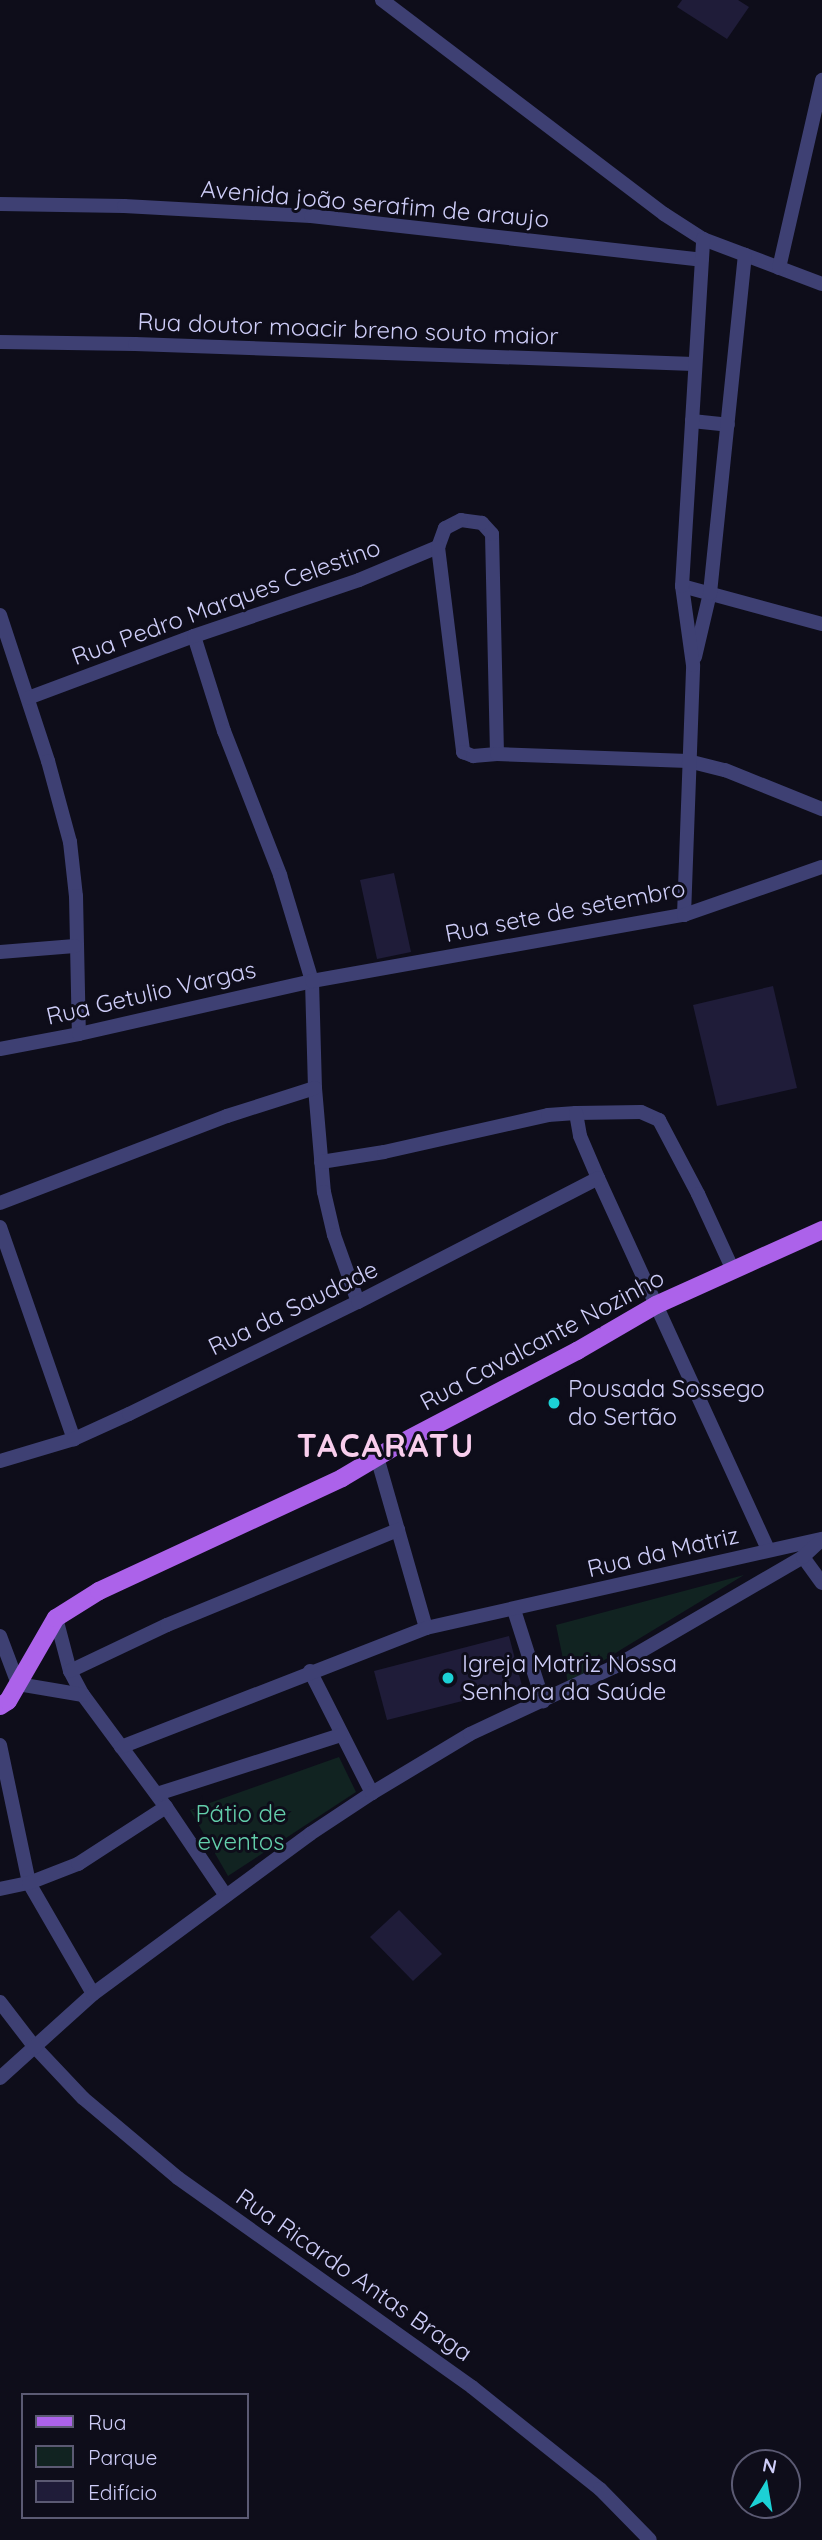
<!DOCTYPE html>
<html>
<head>
<meta charset="utf-8">
<style>
	body { margin:0 }
	#map { position:relative; width:822px; height:2540px; overflow:hidden; background:#0e0d1a; font-family:Quicksand,sans-serif }
	div>[style] { position:absolute }
	.green>* { inset:0; background:#112321 }
	.building>* { inset:0; background:#1f1c39 }
	.minor>* { height:14px; margin:-7px; padding:0 7px; transform-origin:7px; border-radius:7px; background:#3e4073 }
	.primary>* { height:18px; margin:-9px; padding:0 9px; transform-origin:9px; border-radius:9px; background:#ac62ea }
	.dots>* { width:19px; height:19px; translate:-50% -50%; box-sizing:border-box; border:4px solid #0e0d1a; border-radius:50% }
	span { translate:-50% -50%; white-space:nowrap; text-align:center; line-height:1.15; -webkit-text-stroke:6px #0e0d1a; paint-order:stroke }
	.street-label { font-size:24px; color:#cecdf8 }
	.poi-label { font-size:24px; color:#cecdf8 }
	.left { translate:0 -50%; text-align:left }
	.park-label { font-size:24px; color:#63ceab }
	.district-label { font-size:32px; color:#f9ceed; font-weight:700; letter-spacing:2px }
	.legend { position:absolute; left:21px; top:2393px; width:228px; height:126px; box-sizing:border-box; background:#0e0d1a; border:2px solid #5b5a73; margin:0; padding:9px 12px; list-style:none; font-size:21px; color:#cecdf8 }
	.legend li { display:flex; align-items:center; gap:14px; height:35px }
	.legend b { width:35px; border:2px solid #5b5a73 }
	.north { position:absolute; left:731px; top:2449px; width:70px; height:70px; box-sizing:border-box; background:#0e0d1a; border:2px solid #5b5a73; border-radius:50%; rotate:11deg; font-size:19px; font-weight:700; line-height:28px; text-align:center; color:#cecdf8 }
	.north::after { content:''; display:block; margin:auto; width:24px; height:32px; background:#1cd1d5; clip-path:polygon(50% 0,100% 100%,50% 72%,0 100%) }
</style>
</head>
<body>
<div id="map">
	<div class="green">
		<i style="clip-path:polygon(744px 1575px,622px 1649px,568px 1683px,556px 1625px)"></i>
		<i style="clip-path:polygon(339px 1757px,356px 1792px,228px 1876px,190px 1810px)"></i>
	</div>
	<div class="building">
		<i style="clip-path:polygon(682px 0,738px 0,749px 7px,727px 39px,677px 7px)"></i>
		<i style="clip-path:polygon(394px 873px,411px 952px,377px 959px,360px 880px)"></i>
		<i style="clip-path:polygon(773px 986px,797px 1088px,717px 1106px,693px 1005px)"></i>
		<i style="clip-path:polygon(509px 1636px,522px 1686px,387px 1720px,374px 1671px)"></i>
		<i style="clip-path:polygon(399px 1910px,442px 1954px,413px 1981px,370px 1937px)"></i>
	</div>
	<div class="minor">
		<i style="left:382px;top:0;width:354px;rotate:37.2deg"></i>
		<i style="left:664px;top:214px;width:46px;rotate:32.7deg"></i>
		<i style="left:703px;top:239px;width:127px;rotate:20.7deg"></i>
		<i style="left:0;top:204px;width:124px;rotate:0.9deg"></i>
		<i style="left:124px;top:206px;width:187px;rotate:3.1deg"></i>
		<i style="left:311px;top:216px;width:393px;rotate:6.4deg"></i>
		<i style="left:779px;top:268px;width:193px;rotate:-77.1deg"></i>
		<i style="left:0;top:342px;width:135px;rotate:0.8deg"></i>
		<i style="left:135px;top:344px;width:559px;rotate:2.05deg"></i>
		<i style="left:692px;top:421px;width:36px;rotate:6deg"></i>
		<i style="left:682px;top:586px;width:145px;rotate:15.2deg"></i>
		<i style="left:0;top:615px;width:154px;rotate:71.8deg"></i>
		<i style="left:48px;top:761px;width:84px;rotate:74.8deg"></i>
		<i style="left:70px;top:842px;width:54px;rotate:83.7deg"></i>
		<i style="left:76px;top:896px;width:138px;rotate:88.8deg"></i>
		<i style="left:194px;top:636px;width:100px;rotate:72.5deg"></i>
		<i style="left:224px;top:731px;width:155px;rotate:68.7deg"></i>
		<i style="left:280px;top:875px;width:111px;rotate:73.2deg"></i>
		<i style="left:312px;top:981px;width:107px;rotate:88.4deg"></i>
		<i style="left:315px;top:1088px;width:104px;rotate:85.1deg"></i>
		<i style="left:324px;top:1192px;width:44px;rotate:76.9deg"></i>
		<i style="left:334px;top:1235px;width:71px;rotate:70.3deg"></i>
		<i style="left:695px;top:657px;width:66px;rotate:-76.8deg"></i>
		<i style="left:710px;top:593px;width:340px;rotate:-84.1deg"></i>
		<i style="left:28px;top:698px;width:177px;rotate:-20.5deg"></i>
		<i style="left:194px;top:636px;width:174px;rotate:-18.7deg"></i>
		<i style="left:359px;top:580px;width:86px;rotate:-22.7deg"></i>
		<i style="left:497px;top:754px;width:220px;rotate:-91.3deg"></i>
		<i style="left:492px;top:534px;width:15px;rotate:-132deg"></i>
		<i style="left:482px;top:523px;width:21px;rotate:-172deg"></i>
		<i style="left:461px;top:520px;width:18px;rotate:153deg"></i>
		<i style="left:445px;top:528px;width:20px;rotate:110deg"></i>
		<i style="left:438px;top:547px;width:207px;rotate:83deg"></i>
		<i style="left:463px;top:752px;width:11px;rotate:22deg"></i>
		<i style="left:473px;top:756px;width:24px;rotate:-5deg"></i>
		<i style="left:497px;top:754px;width:191px;rotate:2.1deg"></i>
		<i style="left:688px;top:761px;width:38px;rotate:14deg"></i>
		<i style="left:725px;top:770px;width:105px;rotate:21.9deg"></i>
		<i style="left:684px;top:915px;width:250px;rotate:-87.9deg"></i>
		<i style="left:693px;top:665px;width:80px;rotate:-97.9deg"></i>
		<i style="left:682px;top:586px;width:348px;rotate:-86.5deg"></i>
		<i style="left:0;top:952px;width:75px;rotate:-4.6deg"></i>
		<i style="left:0;top:1049px;width:80px;rotate:-10.8deg"></i>
		<i style="left:79px;top:1034px;width:239px;rotate:-12.8deg"></i>
		<i style="left:312px;top:981px;width:378px;rotate:-10.1deg"></i>
		<i style="left:684px;top:915px;width:146px;rotate:-19.2deg"></i>
		<i style="left:576px;top:1113px;width:65px;rotate:-0.9deg"></i>
		<i style="left:641px;top:1112px;width:20px;rotate:24deg"></i>
		<i style="left:659px;top:1120px;width:84px;rotate:62.2deg"></i>
		<i style="left:698px;top:1194px;width:84px;rotate:65.3deg"></i>
		<i style="left:321px;top:1162px;width:64px;rotate:-9deg"></i>
		<i style="left:384px;top:1152px;width:168px;rotate:-12.7deg"></i>
		<i style="left:548px;top:1115px;width:28px;rotate:-4deg"></i>
		<i style="left:576px;top:1113px;width:23px;rotate:80deg"></i>
		<i style="left:580px;top:1136px;width:46px;rotate:66.8deg"></i>
		<i style="left:598px;top:1178px;width:409px;rotate:65.4deg"></i>
		<i style="left:0;top:1203px;width:243px;rotate:-21deg"></i>
		<i style="left:227px;top:1116px;width:92px;rotate:-17.7deg"></i>
		<i style="left:0;top:1227px;width:225px;rotate:70.8deg"></i>
		<i style="left:377px;top:1457px;width:178px;rotate:74deg"></i>
		<i style="left:0;top:1461px;width:77px;rotate:-16.6deg"></i>
		<i style="left:74px;top:1439px;width:60px;rotate:-24.4deg"></i>
		<i style="left:129px;top:1414px;width:255px;rotate:-26.1deg"></i>
		<i style="left:358px;top:1302px;width:270px;rotate:-27.3deg"></i>
		<i style="left:803px;top:1557px;width:32px;rotate:54deg"></i>
		<i style="left:514px;top:1610px;width:96px;rotate:72.3deg"></i>
		<i style="left:56px;top:1618px;width:55px;rotate:75.2deg"></i>
		<i style="left:70px;top:1671px;width:27px;rotate:62deg"></i>
		<i style="left:83px;top:1695px;width:139px;rotate:53.5deg"></i>
		<i style="left:166px;top:1807px;width:107px;rotate:56deg"></i>
		<i style="left:0;top:1636px;width:51px;rotate:69.4deg"></i>
		<i style="left:18px;top:1684px;width:66px;rotate:9.6deg"></i>
		<i style="left:70px;top:1671px;width:107px;rotate:-25.4deg"></i>
		<i style="left:167px;top:1625px;width:250px;rotate:-22.4deg"></i>
		<i style="left:310px;top:1671px;width:137px;rotate:63.1deg"></i>
		<i style="left:0;top:1745px;width:141px;rotate:78.1deg"></i>
		<i style="left:29px;top:1883px;width:128px;rotate:60deg"></i>
		<i style="left:121px;top:1747px;width:327px;rotate:-21.3deg"></i>
		<i style="left:426px;top:1628px;width:406px;rotate:-12.7deg"></i>
		<i style="left:157px;top:1794px;width:193px;rotate:-17.8deg"></i>
		<i style="left:0;top:1889px;width:30px;rotate:-12deg"></i>
		<i style="left:29px;top:1883px;width:53px;rotate:-21.2deg"></i>
		<i style="left:78px;top:1864px;width:105px;rotate:-32.9deg"></i>
		<i style="left:0;top:2002px;width:54px;rotate:52.5deg"></i>
		<i style="left:33px;top:2045px;width:73px;rotate:46.7deg"></i>
		<i style="left:83px;top:2098px;width:124px;rotate:40.1deg"></i>
		<i style="left:178px;top:2178px;width:361px;rotate:35.4deg"></i>
		<i style="left:472px;top:2387px;width:164px;rotate:38.6deg"></i>
		<i style="left:600px;top:2489px;width:71px;rotate:45.6deg"></i>
		<i style="left:0;top:2078px;width:125px;rotate:-42.1deg"></i>
		<i style="left:93px;top:1994px;width:270px;rotate:-36.4deg"></i>
		<i style="left:310px;top:1834px;width:74px;rotate:-33.5deg"></i>
		<i style="left:372px;top:1793px;width:114px;rotate:-31deg"></i>
		<i style="left:470px;top:1734px;width:159px;rotate:-25deg"></i>
		<i style="left:614px;top:1667px;width:219px;rotate:-30.2deg"></i>
		<i style="left:803px;top:1557px;width:26px;rotate:-43deg"></i>
	</div>
	<div class="primary">
		<i style="left:0;top:1706px;width:9px;rotate:-32deg"></i>
		<i style="left:8px;top:1701px;width:96px;rotate:-60deg"></i>
		<i style="left:56px;top:1618px;width:51px;rotate:-32.1deg"></i>
		<i style="left:99px;top:1591px;width:268px;rotate:-24.9deg"></i>
		<i style="left:342px;top:1478px;width:69px;rotate:-30.7deg"></i>
		<i style="left:401px;top:1443px;width:199px;rotate:-27.6deg"></i>
		<i style="left:577px;top:1351px;width:91px;rotate:-30.2deg"></i>
		<i style="left:656px;top:1305px;width:182px;rotate:-24.3deg"></i>
	</div>
	<div class="dots">
		<i style="left:554px;top:1403px;background:#1cd1d5"></i>
		<i style="left:448px;top:1678px;background:#1cd1d5"></i>
	</div>
	<div class="street-label">
		<span style="left:375px;top:204px;rotate:5deg">Avenida joão serafim de araujo</span>
		<span style="left:348px;top:329px;rotate:2deg">Rua doutor moacir breno souto maior</span>
		<span style="left:226px;top:602px;rotate:-20deg">Rua Pedro Marques Celestino</span>
		<span style="left:565px;top:911px;rotate:-11deg">Rua sete de setembro</span>
		<span style="left:151px;top:993px;rotate:-13deg">Rua Getulio Vargas</span>
		<span style="left:293px;top:1308px;rotate:-26deg">Rua da Saudade</span>
		<span style="left:542px;top:1340px;rotate:-28deg">Rua Cavalcante Nozinho</span>
		<span style="left:663px;top:1552px;rotate:-13deg">Rua da Matriz</span>
		<span style="left:354px;top:2275px;rotate:35deg">Rua Ricardo Antas Braga</span>
	</div>
	<div class="poi-label">
		<span class="left" style="left:568px;top:1403px">Pousada Sossego<br>do Sertão</span>
		<span class="left" style="left:462px;top:1678px">Igreja Matriz Nossa<br>Senhora da Saúde</span>
	</div>
	<div class="park-label">
		<span style="left:241px;top:1828px">Pátio de<br>eventos</span>
	</div>
	<div class="district-label">
		<span style="left:386px;top:1445px">TACARATU</span>
	</div>
	<ul class="legend">
	<li><b style="height:9px;background:#ac62ea"></b>Rua</li>
	<li><b style="height:19px;background:#112321"></b>Parque</li>
	<li><b style="height:19px;background:#1f1c39"></b>Edifício</li>
	</ul>
	<div class="north">N</div>
</div>
</body>
</html>
